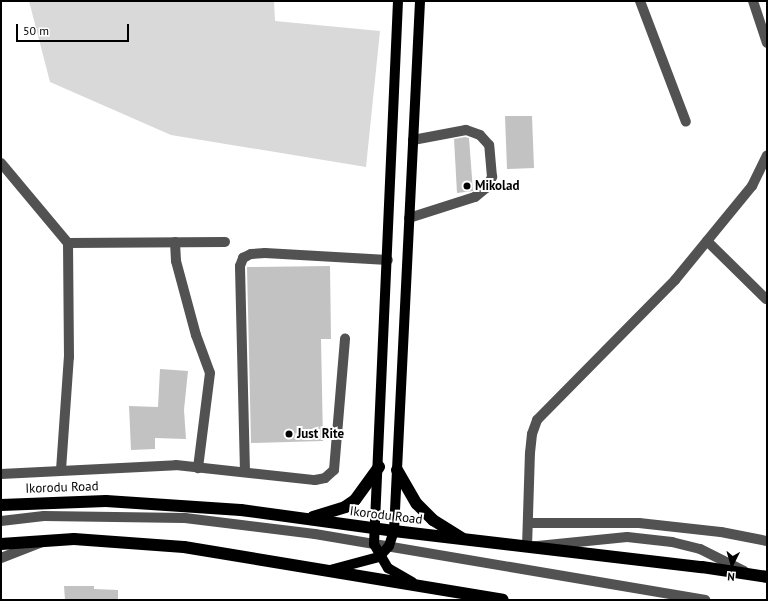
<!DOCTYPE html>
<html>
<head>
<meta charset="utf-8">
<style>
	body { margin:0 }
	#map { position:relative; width:768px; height:601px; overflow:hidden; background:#fff; font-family:"PT Sans",sans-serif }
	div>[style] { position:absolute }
	.green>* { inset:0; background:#d9d9d9 }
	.building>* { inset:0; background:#c2c2c2 }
	.minor>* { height:10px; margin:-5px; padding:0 5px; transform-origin:5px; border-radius:5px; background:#525252 }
	.major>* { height:10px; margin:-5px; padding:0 5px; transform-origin:5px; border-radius:5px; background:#000 }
	.highway>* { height:12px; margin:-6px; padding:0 6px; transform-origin:6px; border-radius:6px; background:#000 }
	.dots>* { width:11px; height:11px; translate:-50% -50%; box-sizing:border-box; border:2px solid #fff; border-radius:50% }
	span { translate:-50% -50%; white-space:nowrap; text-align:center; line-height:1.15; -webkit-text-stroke:4px #fff; paint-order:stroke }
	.poi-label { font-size:13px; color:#000; font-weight:700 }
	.left { translate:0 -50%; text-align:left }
	.street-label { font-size:13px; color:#000 }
	.frame { position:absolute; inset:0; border:2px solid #000; pointer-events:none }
	.north { position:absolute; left:712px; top:545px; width:40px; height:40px; -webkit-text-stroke:3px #fff; paint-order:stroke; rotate:185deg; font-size:11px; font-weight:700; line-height:16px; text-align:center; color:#000 }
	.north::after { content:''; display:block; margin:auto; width:14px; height:18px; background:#000; clip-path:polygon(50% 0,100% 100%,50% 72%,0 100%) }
	.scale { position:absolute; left:16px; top:24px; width:113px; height:18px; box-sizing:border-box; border:2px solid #000; border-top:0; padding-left:5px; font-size:12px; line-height:14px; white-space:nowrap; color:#000; -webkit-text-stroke:3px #fff; paint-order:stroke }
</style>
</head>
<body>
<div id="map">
	<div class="green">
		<i style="clip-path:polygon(29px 1px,274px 1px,275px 21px,380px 31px,366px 167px,171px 135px,50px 82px)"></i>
	</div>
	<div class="building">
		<i style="clip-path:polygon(505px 116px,532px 116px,534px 168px,507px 169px)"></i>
		<i style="clip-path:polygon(465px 137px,469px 138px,473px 191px,457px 193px,454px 139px)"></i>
		<i style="clip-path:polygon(330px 266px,331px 339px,321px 339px,323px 441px,251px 443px,247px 267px)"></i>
		<i style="clip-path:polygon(160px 369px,188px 371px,184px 410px,186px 439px,155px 438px,155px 449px,131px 450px,129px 406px,158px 407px)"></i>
		<i style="clip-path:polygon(64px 586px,94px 586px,94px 589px,118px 590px,118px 600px,65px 600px)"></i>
	</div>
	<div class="minor">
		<i style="left:640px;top:1px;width:129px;rotate:69.2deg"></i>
		<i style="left:753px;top:1px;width:44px;rotate:71.6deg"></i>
		<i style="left:1px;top:163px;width:104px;rotate:50.1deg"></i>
		<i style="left:409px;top:218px;width:69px;rotate:-17.7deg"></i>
		<i style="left:475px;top:197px;width:14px;rotate:-39deg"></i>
		<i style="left:486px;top:188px;width:13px;rotate:-61deg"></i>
		<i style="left:492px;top:177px;width:32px;rotate:-95deg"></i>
		<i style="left:489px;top:145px;width:13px;rotate:-132deg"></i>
		<i style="left:480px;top:135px;width:15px;rotate:-160deg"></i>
		<i style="left:466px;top:130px;width:54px;rotate:169.3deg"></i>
		<i style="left:707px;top:241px;width:83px;rotate:44.5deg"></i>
		<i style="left:175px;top:242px;width:19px;rotate:87deg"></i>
		<i style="left:176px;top:261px;width:77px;rotate:74.9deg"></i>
		<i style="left:196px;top:335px;width:40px;rotate:69.8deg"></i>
		<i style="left:210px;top:373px;width:96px;rotate:97.2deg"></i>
		<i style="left:61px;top:470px;width:113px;rotate:-86deg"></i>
		<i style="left:69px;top:357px;width:114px;rotate:-90.5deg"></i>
		<i style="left:68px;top:243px;width:157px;rotate:-0.4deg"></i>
		<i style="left:245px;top:472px;width:206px;rotate:-91.4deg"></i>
		<i style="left:240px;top:266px;width:9px;rotate:-69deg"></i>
		<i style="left:243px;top:258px;width:9px;rotate:-27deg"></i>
		<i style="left:251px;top:254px;width:14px;rotate:-4deg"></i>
		<i style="left:265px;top:253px;width:123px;rotate:3.3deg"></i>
		<i style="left:1px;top:474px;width:175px;rotate:-2.9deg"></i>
		<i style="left:176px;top:465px;width:140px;rotate:6.2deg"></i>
		<i style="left:315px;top:480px;width:10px;rotate:-11deg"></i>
		<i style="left:325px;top:478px;width:12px;rotate:-42deg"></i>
		<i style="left:334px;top:470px;width:132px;rotate:-85.2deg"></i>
		<i style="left:1px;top:521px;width:43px;rotate:-6.6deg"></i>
		<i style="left:44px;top:516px;width:141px;rotate:0.8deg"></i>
		<i style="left:185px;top:518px;width:131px;rotate:7deg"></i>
		<i style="left:315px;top:534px;width:396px;rotate:9.6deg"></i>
		<i style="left:528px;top:523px;width:111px"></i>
		<i style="left:639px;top:523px;width:82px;rotate:6.3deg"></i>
		<i style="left:721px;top:532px;width:47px;rotate:11.1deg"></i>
		<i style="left:1px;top:558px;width:44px;rotate:-21.3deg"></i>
		<i style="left:744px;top:571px;width:49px;rotate:-153.4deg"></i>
		<i style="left:700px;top:549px;width:29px;rotate:-166deg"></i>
		<i style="left:672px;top:542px;width:45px;rotate:-173.7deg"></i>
		<i style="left:627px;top:537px;width:100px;rotate:174.3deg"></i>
		<i style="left:527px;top:547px;width:94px;rotate:-88.2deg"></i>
		<i style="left:530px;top:453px;width:19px;rotate:-84deg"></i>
		<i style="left:532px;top:434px;width:15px;rotate:-70deg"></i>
		<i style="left:537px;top:420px;width:197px;rotate:-45.4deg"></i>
		<i style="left:675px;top:280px;width:122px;rotate:-50.7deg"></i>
		<i style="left:752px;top:186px;width:34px;rotate:-64deg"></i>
	</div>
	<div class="major">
		<i style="left:398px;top:1px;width:544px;rotate:92.53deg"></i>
		<i style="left:374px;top:544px;width:28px;rotate:60deg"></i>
		<i style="left:388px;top:568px;width:28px;rotate:30deg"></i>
		<i style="left:330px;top:570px;width:51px;rotate:-14.9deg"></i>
		<i style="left:379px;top:557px;width:15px;rotate:-48deg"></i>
		<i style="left:389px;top:546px;width:16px;rotate:-72deg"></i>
		<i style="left:394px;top:531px;width:531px;rotate:-87.19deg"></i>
	</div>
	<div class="highway">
		<i style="left:397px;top:470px;width:39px;rotate:60deg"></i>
		<i style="left:417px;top:504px;width:23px;rotate:45deg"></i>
		<i style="left:433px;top:520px;width:34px;rotate:32deg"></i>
		<i style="left:1px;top:505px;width:105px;rotate:-2.2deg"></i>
		<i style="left:106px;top:501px;width:135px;rotate:3.8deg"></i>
		<i style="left:241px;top:510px;width:154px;rotate:7.8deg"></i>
		<i style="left:394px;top:531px;width:310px;rotate:6.7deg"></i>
		<i style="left:702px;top:567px;width:66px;rotate:8.7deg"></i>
		<i style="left:313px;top:517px;width:34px;rotate:-17deg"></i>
		<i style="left:345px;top:507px;width:12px;rotate:-35deg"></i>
		<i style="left:355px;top:500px;width:41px;rotate:-54deg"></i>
		<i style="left:1px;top:544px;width:73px;rotate:-3.9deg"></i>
		<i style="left:74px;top:539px;width:110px;rotate:4.2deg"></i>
		<i style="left:184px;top:547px;width:323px;rotate:9.4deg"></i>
	</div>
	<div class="dots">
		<i style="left:467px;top:186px;background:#000"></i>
		<i style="left:289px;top:434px;background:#000"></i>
	</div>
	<div class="poi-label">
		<span class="left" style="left:475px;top:186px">Mikolad</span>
		<span class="left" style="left:297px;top:434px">Just Rite</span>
	</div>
	<div class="street-label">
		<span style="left:62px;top:488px;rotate:-2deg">Ikorodu Road</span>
		<span style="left:386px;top:516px;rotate:7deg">Ikorodu Road</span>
	</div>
	<div class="frame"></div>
	<div class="north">N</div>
	<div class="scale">50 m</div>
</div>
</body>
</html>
